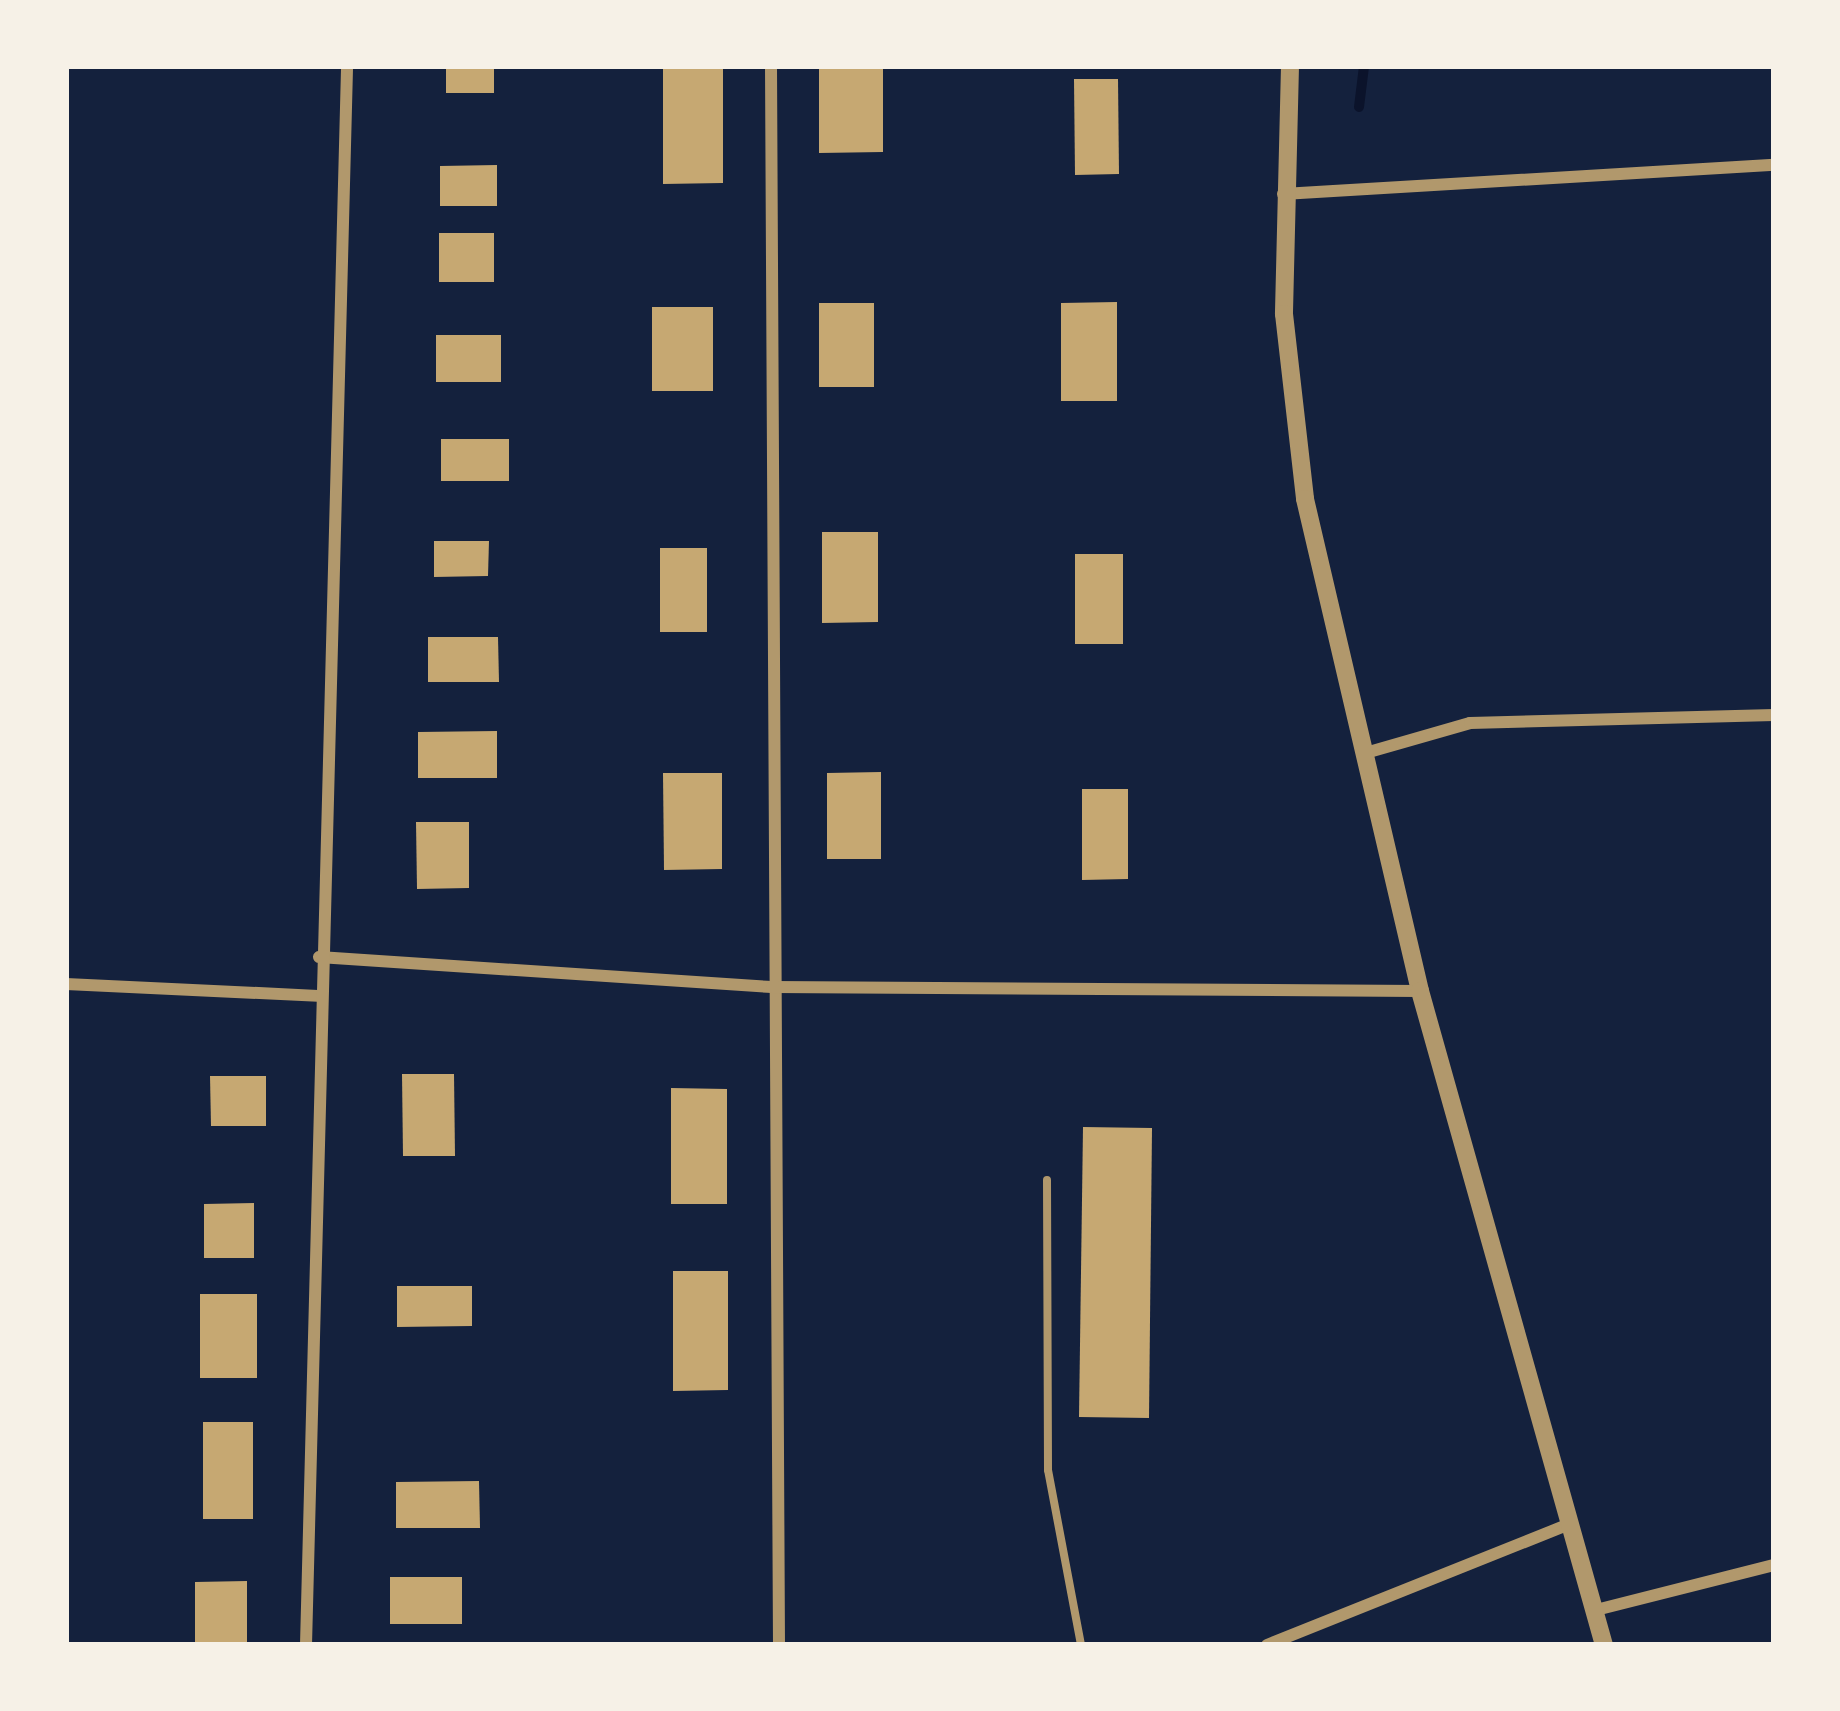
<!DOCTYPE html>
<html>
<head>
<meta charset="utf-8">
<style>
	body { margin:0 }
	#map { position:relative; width:1840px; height:1711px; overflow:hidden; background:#14213d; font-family:"PT Sans Narrow",sans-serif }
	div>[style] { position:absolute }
	.stream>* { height:10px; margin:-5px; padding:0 5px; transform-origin:5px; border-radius:5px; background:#0b132b }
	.building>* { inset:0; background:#c6a872 }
	.service>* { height:8px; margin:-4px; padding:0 4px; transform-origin:4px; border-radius:4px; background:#b1986c }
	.minor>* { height:12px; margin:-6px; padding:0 6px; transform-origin:6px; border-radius:6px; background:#b1986c }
	.tertiary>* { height:18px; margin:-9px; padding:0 9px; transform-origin:9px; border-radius:9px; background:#b1986c }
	span { translate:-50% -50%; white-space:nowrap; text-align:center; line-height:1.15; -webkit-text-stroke:12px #f6f1e7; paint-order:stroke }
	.frame { position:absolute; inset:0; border:69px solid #f6f1e7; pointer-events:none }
</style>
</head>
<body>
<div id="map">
	<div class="stream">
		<i style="left:1359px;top:107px;width:41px;rotate:-83deg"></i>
	</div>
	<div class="building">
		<i style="clip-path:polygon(446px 66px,494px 66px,494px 93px,446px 93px)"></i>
		<i style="clip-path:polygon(663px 66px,723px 66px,723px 183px,663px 184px)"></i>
		<i style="clip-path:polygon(819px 66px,883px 66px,883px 152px,819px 153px)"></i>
		<i style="clip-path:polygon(1074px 79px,1118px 79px,1119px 174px,1075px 175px)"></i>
		<i style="clip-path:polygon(497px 165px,497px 206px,440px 206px,440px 166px)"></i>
		<i style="clip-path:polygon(439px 233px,494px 233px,494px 282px,439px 282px)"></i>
		<i style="clip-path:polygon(1117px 302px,1117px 401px,1061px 401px,1061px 303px)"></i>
		<i style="clip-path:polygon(819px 303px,874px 303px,874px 387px,819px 387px)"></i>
		<i style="clip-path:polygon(652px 307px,713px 307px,713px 391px,652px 391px)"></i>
		<i style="clip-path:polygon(436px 335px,501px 335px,501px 382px,436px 382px)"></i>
		<i style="clip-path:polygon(441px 439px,509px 439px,509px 481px,441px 481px)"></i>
		<i style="clip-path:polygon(822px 532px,878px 532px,878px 622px,822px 623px)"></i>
		<i style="clip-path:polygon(434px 541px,489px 541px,488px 576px,434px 577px)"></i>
		<i style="clip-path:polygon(660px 548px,707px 548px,707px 632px,660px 632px)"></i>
		<i style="clip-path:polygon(1075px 554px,1123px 554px,1123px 644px,1075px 644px)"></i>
		<i style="clip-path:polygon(428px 637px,498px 637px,499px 682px,428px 682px)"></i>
		<i style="clip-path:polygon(497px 731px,497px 778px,418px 778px,418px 732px)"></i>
		<i style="clip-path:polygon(881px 772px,881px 859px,827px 859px,827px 773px)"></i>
		<i style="clip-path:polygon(663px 773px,722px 773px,722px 869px,664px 870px)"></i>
		<i style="clip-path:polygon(1082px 789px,1128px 789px,1128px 879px,1082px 880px)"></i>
		<i style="clip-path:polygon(416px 822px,469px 822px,469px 888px,417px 889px)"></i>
		<i style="clip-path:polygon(402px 1074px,454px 1074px,455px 1156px,403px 1156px)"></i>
		<i style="clip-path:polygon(210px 1076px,266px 1076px,266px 1126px,211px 1126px)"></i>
		<i style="clip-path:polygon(671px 1088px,727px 1089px,727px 1204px,671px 1204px)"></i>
		<i style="clip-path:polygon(1083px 1127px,1152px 1128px,1149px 1418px,1079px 1417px)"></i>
		<i style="clip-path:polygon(254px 1203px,254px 1258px,204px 1258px,204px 1204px)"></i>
		<i style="clip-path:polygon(673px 1271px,728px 1271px,728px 1390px,673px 1391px)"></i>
		<i style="clip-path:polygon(397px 1286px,472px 1286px,472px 1326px,397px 1327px)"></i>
		<i style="clip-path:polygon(200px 1294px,257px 1294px,257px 1378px,200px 1378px)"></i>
		<i style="clip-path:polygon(203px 1422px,253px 1422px,253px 1519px,203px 1519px)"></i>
		<i style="clip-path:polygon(479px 1481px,480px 1528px,396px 1528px,396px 1482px)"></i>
		<i style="clip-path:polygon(390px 1577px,462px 1577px,462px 1624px,390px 1624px)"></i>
		<i style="clip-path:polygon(247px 1581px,247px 1645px,195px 1645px,195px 1582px)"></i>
	</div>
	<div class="service">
		<i style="left:1047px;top:1180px;width:290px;rotate:89.8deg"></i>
		<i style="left:1048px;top:1470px;width:178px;rotate:79.3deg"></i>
	</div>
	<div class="minor">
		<i style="left:771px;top:66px;width:1579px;rotate:89.71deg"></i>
		<i style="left:1283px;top:194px;width:492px;rotate:-3.4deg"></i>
		<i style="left:1362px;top:754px;width:112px;rotate:-16deg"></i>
		<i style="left:1470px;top:723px;width:304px;rotate:-1.5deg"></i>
		<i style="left:319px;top:957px;width:454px;rotate:3.8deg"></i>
		<i style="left:772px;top:987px;width:648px;rotate:0.35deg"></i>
		<i style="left:66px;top:984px;width:252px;rotate:2.7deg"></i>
		<i style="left:1596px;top:1610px;width:184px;rotate:-14.2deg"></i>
		<i style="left:306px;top:1645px;width:1580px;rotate:-88.51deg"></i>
		<i style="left:1267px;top:1645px;width:328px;rotate:-21.8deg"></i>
	</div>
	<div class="tertiary">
		<i style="left:1290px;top:66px;width:248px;rotate:91.4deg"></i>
		<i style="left:1284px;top:314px;width:186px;rotate:83.5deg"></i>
		<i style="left:1305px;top:499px;width:505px;rotate:76.84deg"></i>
		<i style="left:1420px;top:991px;width:679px;rotate:74.29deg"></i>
	</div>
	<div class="frame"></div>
</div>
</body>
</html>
